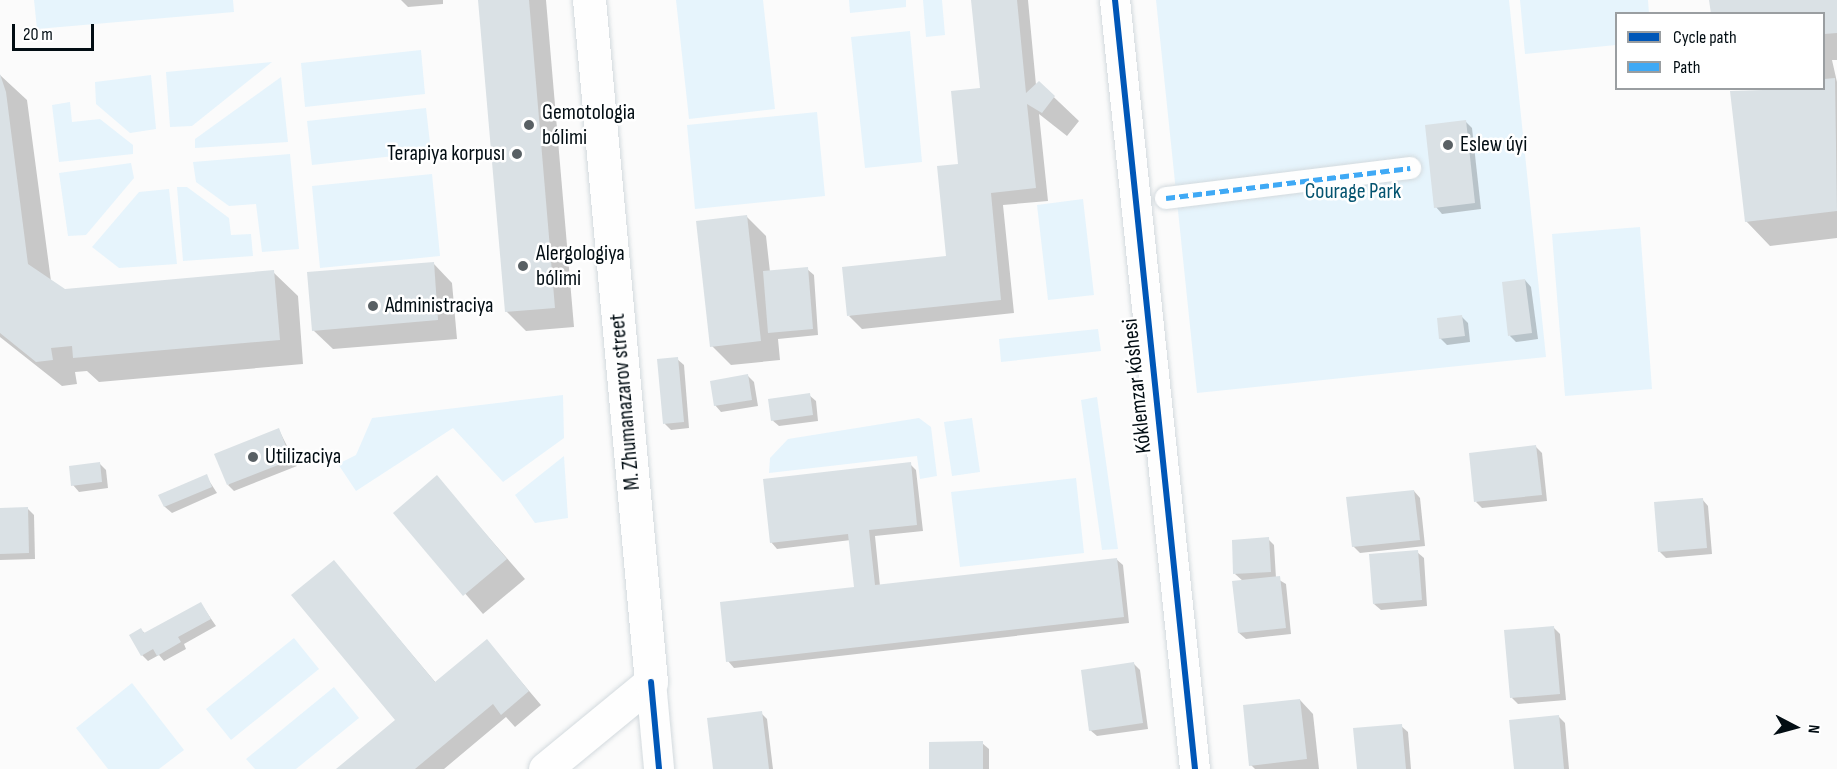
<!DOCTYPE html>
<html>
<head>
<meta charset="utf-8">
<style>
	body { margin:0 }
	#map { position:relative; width:1837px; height:769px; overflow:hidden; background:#fbfbfb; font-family:"Sofia Sans Condensed",sans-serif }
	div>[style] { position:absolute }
	.green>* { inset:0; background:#e6f4fc }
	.shadow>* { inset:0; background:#0003 }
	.building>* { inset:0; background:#dae1e5 }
	.roads { filter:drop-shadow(0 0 2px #d3dade) drop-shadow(0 0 2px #d3dade) }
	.pedestrian>* { height:22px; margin:-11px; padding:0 11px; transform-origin:11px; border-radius:11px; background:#fefefe }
	.minor>* { height:30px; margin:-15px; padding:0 15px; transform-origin:15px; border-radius:15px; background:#fefefe }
	.secondary>* { height:33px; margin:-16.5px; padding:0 16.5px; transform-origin:16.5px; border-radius:16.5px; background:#fefefe }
	.quiet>* { height:4.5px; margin-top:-2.25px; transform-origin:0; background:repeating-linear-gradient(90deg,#3fa9f5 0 9px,transparent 0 13.5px) }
	.cycleway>* { height:6px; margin:-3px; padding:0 3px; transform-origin:3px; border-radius:3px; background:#0057b8 }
	.dots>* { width:16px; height:16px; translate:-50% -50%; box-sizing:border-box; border:3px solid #fff; border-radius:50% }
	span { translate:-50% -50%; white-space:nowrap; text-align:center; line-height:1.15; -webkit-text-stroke:5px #fff; paint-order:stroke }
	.poi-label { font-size:22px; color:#020d13 }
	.left { translate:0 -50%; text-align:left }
	.right { translate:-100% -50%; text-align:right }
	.park-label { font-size:22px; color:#055470 }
	.street-label { font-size:22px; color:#020d13 }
	.legend { position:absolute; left:1615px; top:12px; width:210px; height:78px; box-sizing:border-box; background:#fff; border:2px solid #9a9ea1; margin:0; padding:8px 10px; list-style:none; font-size:18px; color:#020d13 }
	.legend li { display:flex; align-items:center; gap:12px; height:30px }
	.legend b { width:30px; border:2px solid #9a9ea1 }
	.north { position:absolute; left:1765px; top:697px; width:60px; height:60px; -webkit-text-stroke:4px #fff; paint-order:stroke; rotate:96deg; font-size:16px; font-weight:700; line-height:24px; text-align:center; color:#020d13 }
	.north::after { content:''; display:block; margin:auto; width:21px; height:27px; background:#020d13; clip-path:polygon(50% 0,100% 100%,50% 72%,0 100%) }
	.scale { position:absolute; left:12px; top:24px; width:82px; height:27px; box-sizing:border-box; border:3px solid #020d13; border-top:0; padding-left:8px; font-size:18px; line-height:21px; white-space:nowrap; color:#020d13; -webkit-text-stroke:4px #fff; paint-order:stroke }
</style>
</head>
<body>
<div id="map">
	<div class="green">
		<i style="clip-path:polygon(34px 0,233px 0,234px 12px,37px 29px)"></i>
		<i style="clip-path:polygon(676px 0,763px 0,775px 109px,689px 119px)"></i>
		<i style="clip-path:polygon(849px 0,906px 0,906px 7px,850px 13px)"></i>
		<i style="clip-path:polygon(923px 0,942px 0,945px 35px,926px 37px)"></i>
		<i style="clip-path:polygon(1156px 0,1509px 0,1546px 357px,1197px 393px)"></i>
		<i style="clip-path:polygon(1520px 0,1648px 0,1649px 13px,1616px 14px,1616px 45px,1525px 54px)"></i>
		<i style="clip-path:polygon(910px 31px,922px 162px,865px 168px,851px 37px)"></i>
		<i style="clip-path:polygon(421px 50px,425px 94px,305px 107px,301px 63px)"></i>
		<i style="clip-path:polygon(272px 62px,192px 126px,170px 127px,166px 72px)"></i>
		<i style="clip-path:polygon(151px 75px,156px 129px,130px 133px,96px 104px,95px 82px)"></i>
		<i style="clip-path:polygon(281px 77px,288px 142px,195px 148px,195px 139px)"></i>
		<i style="clip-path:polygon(70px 102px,72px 122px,100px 119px,133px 145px,133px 154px,59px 162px,52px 105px)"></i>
		<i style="clip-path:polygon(426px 108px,431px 152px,312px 165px,307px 121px)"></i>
		<i style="clip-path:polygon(817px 112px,825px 196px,695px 209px,687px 125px)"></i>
		<i style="clip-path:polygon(290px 154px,299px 249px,262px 252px,256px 204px,229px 206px,196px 182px,193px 162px)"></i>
		<i style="clip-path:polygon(131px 163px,134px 178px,86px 235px,68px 236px,59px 173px)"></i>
		<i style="clip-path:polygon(432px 174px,440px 256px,320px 268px,312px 186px)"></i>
		<i style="clip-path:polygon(177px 187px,187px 187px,229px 218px,231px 235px,251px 234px,253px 256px,183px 261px)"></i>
		<i style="clip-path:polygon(169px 189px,177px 264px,119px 268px,92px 247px,139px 192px)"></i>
		<i style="clip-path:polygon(1083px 199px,1094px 295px,1048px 300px,1037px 205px)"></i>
		<i style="clip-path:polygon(1640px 227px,1652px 389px,1565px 396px,1552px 234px)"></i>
		<i style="clip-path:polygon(1098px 329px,1101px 351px,1001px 362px,999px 339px)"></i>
		<i style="clip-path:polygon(563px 395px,564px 438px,503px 482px,453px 428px,356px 491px,338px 464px,356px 455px,372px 418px)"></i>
		<i style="clip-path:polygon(1097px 397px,1118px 549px,1102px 550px,1081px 400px)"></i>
		<i style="clip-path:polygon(919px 418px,931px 427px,937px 476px,920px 479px,917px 456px,769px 473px,770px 458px,788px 439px)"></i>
		<i style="clip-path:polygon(972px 418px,980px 472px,952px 476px,944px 422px)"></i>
		<i style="clip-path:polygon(564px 456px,568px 518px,535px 523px,515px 495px)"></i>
		<i style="clip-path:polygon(1076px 478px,1084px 553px,960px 567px,951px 492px)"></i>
		<i style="clip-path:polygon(294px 638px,319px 669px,231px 740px,206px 709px)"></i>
		<i style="clip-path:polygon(132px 683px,184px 750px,159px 769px,108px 769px,76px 728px)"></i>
		<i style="clip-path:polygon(334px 687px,359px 718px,296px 769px,255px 769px,246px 759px)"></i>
	</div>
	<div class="shadow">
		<i style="clip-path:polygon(443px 0,443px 4px,408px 7px,401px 0)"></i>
		<i style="clip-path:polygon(480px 0,546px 0,574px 327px,526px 331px,506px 311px)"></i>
		<i style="clip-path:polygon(973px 0,1028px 0,1036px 85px,1039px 83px,1079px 121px,1067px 136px,1039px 114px,1048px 201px,1003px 205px,1014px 313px,862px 329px,849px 316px,948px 257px,960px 165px,982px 89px)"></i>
		<i style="clip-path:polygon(1711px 0,1837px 0,1837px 60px,1832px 60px,1837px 82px,1837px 238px,1770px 246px,1746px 221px,1731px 92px,1824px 88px,1824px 14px)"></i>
		<i style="clip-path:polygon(0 75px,27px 100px,51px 281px,65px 290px,273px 272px,298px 296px,303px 364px,99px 382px,87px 371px,75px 372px,77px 384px,62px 386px,0 337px)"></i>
		<i style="clip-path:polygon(1465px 121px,1472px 128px,1481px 209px,1442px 214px,1436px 207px)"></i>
		<i style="clip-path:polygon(747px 217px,766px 236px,770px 272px,807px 269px,814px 275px,818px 335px,778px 339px,780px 360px,731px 365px,712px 346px)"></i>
		<i style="clip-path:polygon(433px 263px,452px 283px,457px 339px,333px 349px,313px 330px)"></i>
		<i style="clip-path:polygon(1525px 280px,1531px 287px,1538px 339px,1516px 342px,1510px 336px)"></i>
		<i style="clip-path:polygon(1462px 317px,1468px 323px,1470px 342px,1447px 345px,1440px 338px)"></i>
		<i style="clip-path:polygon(677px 359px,684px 365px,689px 428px,671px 430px,665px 424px)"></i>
		<i style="clip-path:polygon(748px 376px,754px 382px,758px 406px,721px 412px,715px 405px)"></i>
		<i style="clip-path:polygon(809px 395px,816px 401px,818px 421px,779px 426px,772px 420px)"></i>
		<i style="clip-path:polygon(279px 430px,297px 466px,234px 491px,228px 485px)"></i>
		<i style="clip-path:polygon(1536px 447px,1542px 453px,1547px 501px,1482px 508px,1476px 502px)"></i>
		<i style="clip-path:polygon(99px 463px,106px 470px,108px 488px,79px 492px,73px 485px)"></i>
		<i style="clip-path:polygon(910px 464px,916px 470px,923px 531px,875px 536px,880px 586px,1116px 559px,1123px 565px,1129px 623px,734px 668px,728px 661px,856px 588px,851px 540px,777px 549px,771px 542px)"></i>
		<i style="clip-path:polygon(206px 476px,217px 493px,172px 513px,165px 507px,160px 495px)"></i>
		<i style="clip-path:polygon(437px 478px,525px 579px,483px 614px,395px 513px)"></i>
		<i style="clip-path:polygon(1414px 491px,1420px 498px,1425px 546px,1360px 553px,1353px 546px)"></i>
		<i style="clip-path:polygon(1702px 499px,1708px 506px,1712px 554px,1666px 558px,1659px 551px)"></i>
		<i style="clip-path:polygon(27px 508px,34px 515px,35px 559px,0 560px,0 509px)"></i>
		<i style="clip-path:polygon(1268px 539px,1274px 545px,1276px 578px,1286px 584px,1291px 634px,1246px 639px,1239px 633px,1243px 581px,1235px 574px)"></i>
		<i style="clip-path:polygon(1417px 552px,1424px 558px,1427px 606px,1381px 610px,1374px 604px)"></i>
		<i style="clip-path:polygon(334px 562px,436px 683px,487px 641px,541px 705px,515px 727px,506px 717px,444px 769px,338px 769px,397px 720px)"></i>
		<i style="clip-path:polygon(201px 604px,216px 626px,184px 644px,186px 649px,164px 661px,159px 655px,148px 661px,142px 655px,141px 630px,146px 634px)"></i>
		<i style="clip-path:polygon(1553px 627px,1560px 634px,1566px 700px,1518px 704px,1512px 698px)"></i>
		<i style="clip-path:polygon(1134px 664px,1140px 670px,1148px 729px,1097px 736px,1090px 730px)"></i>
		<i style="clip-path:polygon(1300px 700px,1313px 714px,1319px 769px,1255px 769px,1251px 765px)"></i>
		<i style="clip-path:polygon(761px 713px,767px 719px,773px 769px,714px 769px)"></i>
		<i style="clip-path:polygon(1559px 717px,1565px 723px,1569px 769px,1515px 769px)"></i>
		<i style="clip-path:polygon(1401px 726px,1408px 732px,1411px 769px,1358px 769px)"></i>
		<i style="clip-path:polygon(982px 743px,989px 749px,989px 769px,930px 769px)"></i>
	</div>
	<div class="building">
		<i style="clip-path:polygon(478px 0,529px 0,555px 308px,505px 312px)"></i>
		<i style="clip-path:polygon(971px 0,1017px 0,1026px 93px,1039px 81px,1055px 96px,1042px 113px,1027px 104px,1036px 188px,991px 193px,1001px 300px,847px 316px,842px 267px,946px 256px,937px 166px,958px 164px,951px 91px,980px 88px)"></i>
		<i style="clip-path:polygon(1709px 0,1837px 0,1837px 33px,1824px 34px,1824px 14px,1711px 14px)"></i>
		<i style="clip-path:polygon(0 74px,6px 92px,28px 264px,65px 289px,274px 270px,280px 340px,73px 358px,72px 346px,51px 348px,53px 360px,36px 362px,0 333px)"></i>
		<i style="clip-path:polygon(1835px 78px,1837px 211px,1745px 222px,1730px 91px,1824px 88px,1824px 79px)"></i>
		<i style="clip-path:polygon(1466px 120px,1475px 203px,1434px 208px,1425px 125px)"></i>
		<i style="clip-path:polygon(747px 215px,761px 341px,710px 347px,696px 221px)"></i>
		<i style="clip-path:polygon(434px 262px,438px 320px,312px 331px,307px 272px)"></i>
		<i style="clip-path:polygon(808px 267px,813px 329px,768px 333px,763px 271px)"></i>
		<i style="clip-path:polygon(1525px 279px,1532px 333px,1508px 336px,1502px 282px)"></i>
		<i style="clip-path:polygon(1462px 315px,1465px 336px,1439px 339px,1437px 318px)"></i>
		<i style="clip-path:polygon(678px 357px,684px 422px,663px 424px,657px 359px)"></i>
		<i style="clip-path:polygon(748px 374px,752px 400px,714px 406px,710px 381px)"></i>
		<i style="clip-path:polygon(810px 393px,813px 415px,771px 421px,768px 399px)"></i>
		<i style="clip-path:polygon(279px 428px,291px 460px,227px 485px,214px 454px)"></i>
		<i style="clip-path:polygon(1536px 445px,1542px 495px,1474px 502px,1469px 453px)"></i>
		<i style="clip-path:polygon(100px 462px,102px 482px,71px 486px,69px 466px)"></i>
		<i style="clip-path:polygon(911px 462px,917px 525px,869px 530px,875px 585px,1117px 558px,1124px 617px,726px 662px,720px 602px,854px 587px,848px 534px,770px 543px,763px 479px)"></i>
		<i style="clip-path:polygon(207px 474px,212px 487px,164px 507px,158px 495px)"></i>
		<i style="clip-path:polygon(437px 475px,507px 559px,463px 596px,393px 513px)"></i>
		<i style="clip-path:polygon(1414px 490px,1420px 540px,1352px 547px,1346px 497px)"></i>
		<i style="clip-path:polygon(1703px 498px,1707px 548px,1658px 552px,1654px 502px)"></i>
		<i style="clip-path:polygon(28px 507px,29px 553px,0 554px,0 508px)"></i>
		<i style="clip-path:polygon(1269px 537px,1271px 572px,1233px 574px,1232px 540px)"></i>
		<i style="clip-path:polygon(1418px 550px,1422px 600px,1373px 604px,1369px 554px)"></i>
		<i style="clip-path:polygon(334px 560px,435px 682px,487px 639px,529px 691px,501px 715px,493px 704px,415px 769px,336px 769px,395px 720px,291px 595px)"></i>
		<i style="clip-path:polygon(1280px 576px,1286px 628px,1238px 633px,1232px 581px)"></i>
		<i style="clip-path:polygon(201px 602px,211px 619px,178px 637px,181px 642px,157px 656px,153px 649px,141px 656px,129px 635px,141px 628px,144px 633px)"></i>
		<i style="clip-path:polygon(1554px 626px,1560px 694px,1510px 698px,1504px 630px)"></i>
		<i style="clip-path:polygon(1134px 662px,1143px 723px,1089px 731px,1081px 670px)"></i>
		<i style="clip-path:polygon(1300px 699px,1307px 759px,1249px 766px,1243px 705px)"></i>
		<i style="clip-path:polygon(762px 711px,769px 769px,713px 769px,707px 718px)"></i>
		<i style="clip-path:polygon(1559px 715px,1564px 769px,1514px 769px,1509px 720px)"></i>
		<i style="clip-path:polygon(1402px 724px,1406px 769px,1357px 769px,1353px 728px)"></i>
		<i style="clip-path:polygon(983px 741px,983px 769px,929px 769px,929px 742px)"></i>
	</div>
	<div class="roads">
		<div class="pedestrian">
			<i style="left:1166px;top:198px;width:246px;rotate:-7deg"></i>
		</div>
		<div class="minor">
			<i style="left:1115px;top:0;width:773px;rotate:84.06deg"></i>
			<i style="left:651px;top:682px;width:87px;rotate:84.7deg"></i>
		</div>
		<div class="secondary">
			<i style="left:545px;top:769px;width:137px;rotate:-39.4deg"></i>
			<i style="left:651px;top:682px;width:685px;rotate:-95.19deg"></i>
		</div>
	</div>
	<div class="quiet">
		<i style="left:1166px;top:198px;width:246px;rotate:-7deg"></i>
	</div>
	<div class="cycleway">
		<i style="left:1115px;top:0;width:773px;rotate:84.06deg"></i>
		<i style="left:651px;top:682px;width:87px;rotate:84.7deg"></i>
	</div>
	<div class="dots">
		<i style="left:529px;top:125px;background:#596064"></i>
		<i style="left:1448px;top:145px;background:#596064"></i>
		<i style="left:517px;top:154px;background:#596064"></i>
		<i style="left:523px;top:266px;background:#596064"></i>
		<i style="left:373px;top:306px;background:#596064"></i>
		<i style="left:253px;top:457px;background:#596064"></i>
	</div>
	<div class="poi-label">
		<span class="left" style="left:542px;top:125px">Gemotologia<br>bólimi</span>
		<span class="left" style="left:1460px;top:145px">Eslew úyi</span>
		<span class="right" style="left:505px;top:154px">Terapiya korpusı</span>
		<span class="left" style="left:536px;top:266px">Alergologiya<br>bólimi</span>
		<span class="left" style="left:385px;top:306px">Administraciya</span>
		<span class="left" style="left:265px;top:457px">Utilizaciya</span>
	</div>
	<div class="park-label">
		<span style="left:1353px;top:192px">Courage Park</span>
	</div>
	<div class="street-label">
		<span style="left:1137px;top:386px;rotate:-96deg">Kóklemzar kóshesi</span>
		<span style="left:625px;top:402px;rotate:-95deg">M. Zhumanazarov street</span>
	</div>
	<ul class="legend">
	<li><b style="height:8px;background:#0057b8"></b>Cycle path</li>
	<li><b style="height:8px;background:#3fa9f5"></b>Path</li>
	</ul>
	<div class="north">N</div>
	<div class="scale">20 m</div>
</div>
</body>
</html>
